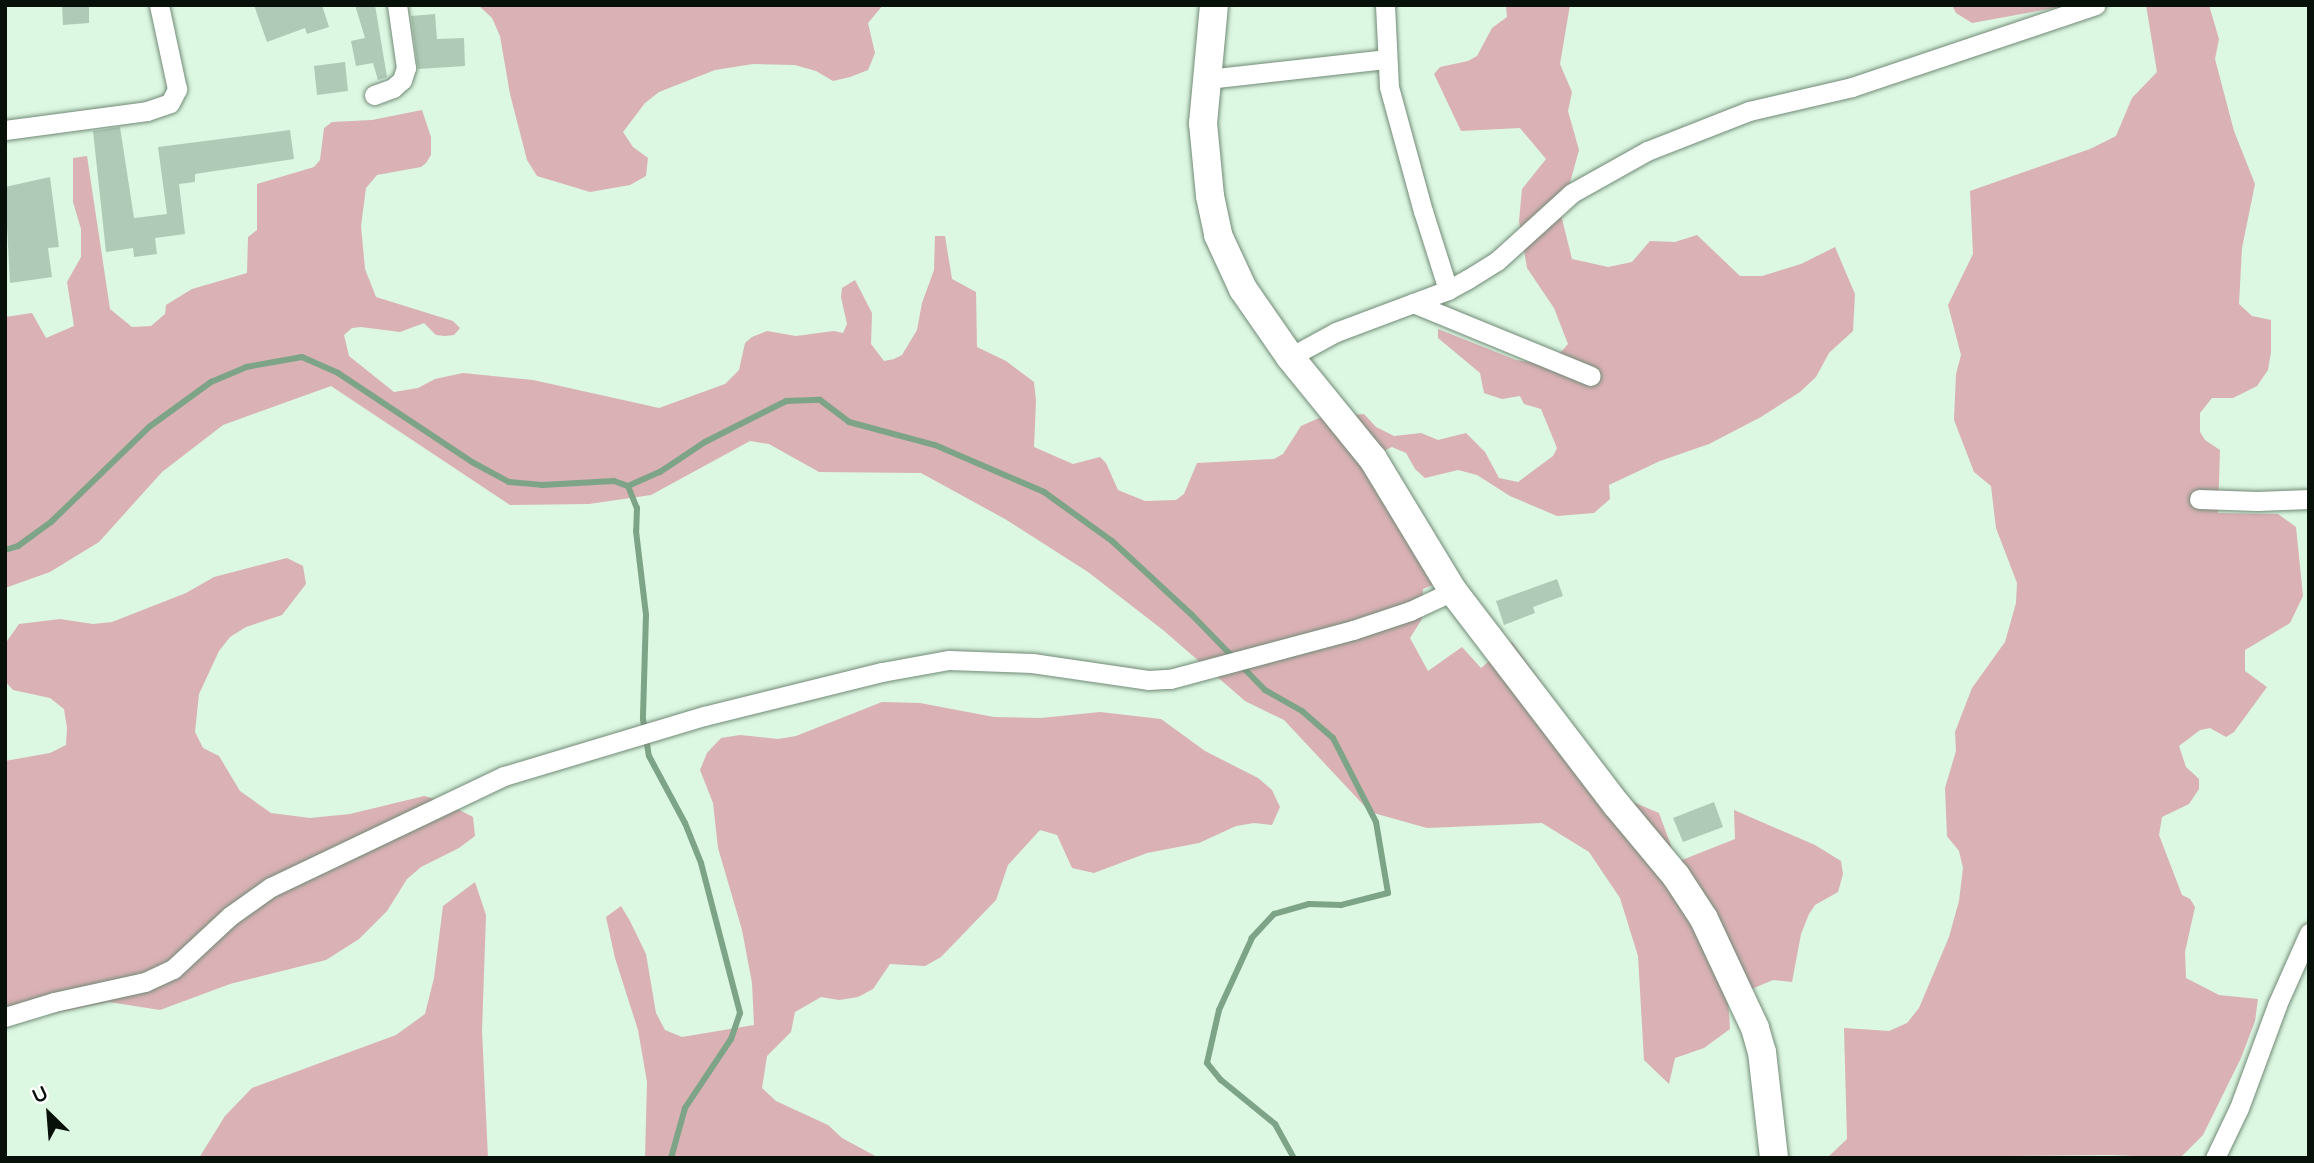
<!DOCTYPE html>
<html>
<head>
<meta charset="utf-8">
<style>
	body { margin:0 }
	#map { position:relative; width:2314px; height:1163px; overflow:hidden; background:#dcf7e2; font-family:"Varela Round",sans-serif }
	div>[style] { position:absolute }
	.green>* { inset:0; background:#dab1b5 }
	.stream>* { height:6px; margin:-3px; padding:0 3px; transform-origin:3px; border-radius:3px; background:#7ea487 }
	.building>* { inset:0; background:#afcab6 }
	.roads { filter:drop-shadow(0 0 2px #718a77) drop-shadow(0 0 2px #718a77) }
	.minor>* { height:19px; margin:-9.5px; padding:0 9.5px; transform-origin:9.5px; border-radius:9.5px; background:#fff }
	.secondary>* { height:28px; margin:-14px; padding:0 14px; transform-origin:14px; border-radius:14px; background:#fff }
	span { translate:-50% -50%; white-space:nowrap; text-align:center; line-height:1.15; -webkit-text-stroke:5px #fff; paint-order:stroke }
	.frame { position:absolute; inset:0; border:7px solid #071009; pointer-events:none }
	.north { position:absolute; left:14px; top:1079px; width:70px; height:70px; -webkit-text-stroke:5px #fff; paint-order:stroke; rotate:335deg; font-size:19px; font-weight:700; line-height:28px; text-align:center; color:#071009 }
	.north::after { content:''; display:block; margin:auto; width:24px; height:32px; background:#071009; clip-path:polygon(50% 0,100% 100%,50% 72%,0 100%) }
</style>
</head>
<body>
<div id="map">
	<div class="green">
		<i style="clip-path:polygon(478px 5px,883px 5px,868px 23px,875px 53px,868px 70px,850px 77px,833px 81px,816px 71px,795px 65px,753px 64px,715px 70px,659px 92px,645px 103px,623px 132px,633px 147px,648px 158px,646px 176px,630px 185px,590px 192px,537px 176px,527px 160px,510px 94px,500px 36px,492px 18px)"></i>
		<i style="clip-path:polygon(1506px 5px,1570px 5px,1560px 64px,1572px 92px,1568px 111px,1579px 150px,1561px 215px,1572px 259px,1608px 267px,1632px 262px,1650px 241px,1675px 242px,1697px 235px,1740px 276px,1762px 276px,1801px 264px,1835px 247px,1855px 294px,1853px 331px,1829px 353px,1816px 377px,1800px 392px,1761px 417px,1709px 444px,1660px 461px,1609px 485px,1610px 499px,1594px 513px,1557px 516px,1510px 496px,1477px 475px,1458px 470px,1425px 478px,1415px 469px,1406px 453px,1392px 447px,1379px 453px,1454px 576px,1423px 589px,1422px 619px,1410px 638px,1428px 671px,1462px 647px,1481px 668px,1512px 642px,1578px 734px,1633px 802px,1659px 813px,1677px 862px,1735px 839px,1734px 810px,1815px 845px,1841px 861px,1843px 874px,1838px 892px,1815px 905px,1809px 914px,1801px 934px,1792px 982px,1773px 980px,1728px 999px,1730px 1029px,1704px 1048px,1675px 1058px,1669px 1084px,1644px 1060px,1638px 956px,1620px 898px,1589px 852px,1542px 823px,1427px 828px,1370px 812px,1284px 720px,1245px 701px,1163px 630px,1088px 572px,1005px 519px,921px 473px,819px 472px,769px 444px,750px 441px,651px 495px,589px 504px,510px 505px,331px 386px,223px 425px,162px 472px,99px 542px,50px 572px,5px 588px,5px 317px,32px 313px,46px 338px,74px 326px,67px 282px,81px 257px,81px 229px,73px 202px,73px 158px,87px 156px,110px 309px,132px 327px,151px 326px,165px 314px,166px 305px,192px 289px,247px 273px,248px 237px,257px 230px,257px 184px,314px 167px,320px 160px,324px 128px,332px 122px,372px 120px,422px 110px,431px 137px,431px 155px,426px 163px,421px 167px,377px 175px,366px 188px,361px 226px,365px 269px,376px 297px,453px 321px,460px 328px,454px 335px,445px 336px,436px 335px,424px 323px,400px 332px,361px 327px,352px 328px,344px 335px,349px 356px,394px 392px,418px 388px,435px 379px,463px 373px,533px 380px,659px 408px,725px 384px,739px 370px,745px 343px,752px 337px,767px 331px,796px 336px,834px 331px,843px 333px,847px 324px,841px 297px,842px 288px,855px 280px,872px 313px,871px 344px,884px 361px,894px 359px,902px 355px,917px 330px,922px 303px,934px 270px,935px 236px,945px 236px,952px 279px,976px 292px,977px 347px,1006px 361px,1034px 382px,1036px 401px,1034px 447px,1073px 464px,1100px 457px,1106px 463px,1118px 490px,1145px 501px,1176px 500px,1184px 494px,1197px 463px,1274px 459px,1283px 454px,1301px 426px,1319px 418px,1364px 414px,1376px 427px,1394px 436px,1421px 433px,1438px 440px,1466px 433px,1485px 452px,1499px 478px,1518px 482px,1553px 456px,1557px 448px,1541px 409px,1524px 404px,1520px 396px,1502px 399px,1484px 393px,1480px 373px,1438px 338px,1438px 329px,1516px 360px,1535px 363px,1561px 352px,1568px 344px,1554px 308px,1527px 268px,1519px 221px,1522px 189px,1546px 159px,1520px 128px,1461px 131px,1434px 74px,1440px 67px,1468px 61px,1477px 56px,1492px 28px,1507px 17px)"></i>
		<i style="clip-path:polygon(1952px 5px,2071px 5px,1972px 23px,1956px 13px)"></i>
		<i style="clip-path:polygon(2146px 5px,2209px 5px,2219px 39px,2215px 59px,2234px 131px,2255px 184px,2242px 248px,2239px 304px,2252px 316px,2271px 320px,2271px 352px,2268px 370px,2257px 386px,2233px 398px,2212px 398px,2200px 413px,2200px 432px,2205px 440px,2220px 450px,2218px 513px,2278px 514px,2296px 527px,2303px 596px,2290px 623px,2245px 650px,2245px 671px,2267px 687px,2234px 732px,2226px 737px,2210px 728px,2200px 730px,2179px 746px,2186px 767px,2199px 779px,2199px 789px,2189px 804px,2162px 817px,2159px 835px,2182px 895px,2190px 899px,2195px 907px,2185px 952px,2186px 978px,2219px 995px,2258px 999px,2255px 1021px,2241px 1058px,2203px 1135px,2180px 1158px,2112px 1155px,1827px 1158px,1847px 1139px,1844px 1028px,1889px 1031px,1907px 1023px,1919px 1008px,1949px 937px,1959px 901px,1963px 868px,1959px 851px,1947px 836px,1945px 788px,1956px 751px,1955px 732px,1972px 688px,2005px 642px,2016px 603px,2017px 583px,1996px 528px,1991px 486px,1974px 472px,1954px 420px,1956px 374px,1961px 355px,1948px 305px,1973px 254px,1970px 191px,2090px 149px,2116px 136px,2132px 98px,2157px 72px)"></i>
		<i style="clip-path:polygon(287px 558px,303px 566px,306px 584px,282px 615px,246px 627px,230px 637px,219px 651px,199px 694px,195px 732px,203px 748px,219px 756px,240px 791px,271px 813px,310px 818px,350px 814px,424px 796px,442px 801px,473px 817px,475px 836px,459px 848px,421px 867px,407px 879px,387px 911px,359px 939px,326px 960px,230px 984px,160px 1010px,109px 1002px,51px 1014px,5px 1005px,5px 761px,50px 753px,66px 745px,67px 728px,64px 709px,50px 698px,13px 690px,5px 681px,5px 644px,19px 624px,60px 619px,93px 624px,112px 622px,186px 593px,214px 577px)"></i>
		<i style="clip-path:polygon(882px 702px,920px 703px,994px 717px,1041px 718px,1100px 712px,1161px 719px,1205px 751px,1258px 778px,1272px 790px,1280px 807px,1272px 825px,1254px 823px,1236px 826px,1199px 843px,1147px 853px,1094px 873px,1072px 868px,1057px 835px,1040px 830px,1008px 865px,996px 900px,941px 957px,925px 966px,890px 964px,873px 989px,858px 997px,839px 1000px,821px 997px,795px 1012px,791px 1032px,767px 1056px,762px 1088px,776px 1101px,828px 1125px,842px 1138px,879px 1158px,645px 1158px,647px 1082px,638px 1030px,615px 958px,606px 917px,621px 906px,630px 921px,646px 954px,656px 1013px,665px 1030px,682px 1037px,754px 1025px,752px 983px,742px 930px,718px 848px,713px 803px,700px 770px,707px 753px,721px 738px,740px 735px,778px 739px,796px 736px)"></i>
		<i style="clip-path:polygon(475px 882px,486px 915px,482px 1031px,488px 1158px,199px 1158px,225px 1116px,252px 1088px,396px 1035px,425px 1014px,434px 978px,443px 906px)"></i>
	</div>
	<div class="stream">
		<i style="left:628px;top:486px;width:24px;rotate:68deg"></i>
		<i style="left:637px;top:508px;width:23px;rotate:92deg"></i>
		<i style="left:636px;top:531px;width:85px;rotate:83.2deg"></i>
		<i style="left:646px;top:615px;width:104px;rotate:91.7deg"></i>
		<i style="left:643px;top:719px;width:37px;rotate:81deg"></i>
		<i style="left:649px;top:756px;width:76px;rotate:61.8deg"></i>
		<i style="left:685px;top:823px;width:43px;rotate:68.2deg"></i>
		<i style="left:701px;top:863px;width:155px;rotate:75.4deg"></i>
		<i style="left:740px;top:1013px;width:28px;rotate:109deg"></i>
		<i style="left:731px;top:1039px;width:83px;rotate:123.7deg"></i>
		<i style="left:685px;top:1108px;width:52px;rotate:105.6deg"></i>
		<i style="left:5px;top:550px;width:14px;rotate:-17deg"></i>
		<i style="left:18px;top:546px;width:41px;rotate:-36deg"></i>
		<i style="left:51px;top:522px;width:136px;rotate:-44.1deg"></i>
		<i style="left:149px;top:427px;width:77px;rotate:-36deg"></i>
		<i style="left:211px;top:382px;width:38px;rotate:-23deg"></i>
		<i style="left:246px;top:367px;width:57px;rotate:-10.1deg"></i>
		<i style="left:302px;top:357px;width:39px;rotate:24deg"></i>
		<i style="left:338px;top:373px;width:161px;rotate:33.6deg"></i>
		<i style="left:472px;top:462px;width:42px;rotate:28.4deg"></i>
		<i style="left:509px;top:482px;width:33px;rotate:5deg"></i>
		<i style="left:542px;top:485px;width:72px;rotate:-3.2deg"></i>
		<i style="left:614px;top:481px;width:15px;rotate:20deg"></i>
		<i style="left:628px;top:486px;width:35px;rotate:-24deg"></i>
		<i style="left:660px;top:472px;width:54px;rotate:-33.7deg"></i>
		<i style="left:705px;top:442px;width:91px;rotate:-26.8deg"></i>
		<i style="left:786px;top:401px;width:34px;rotate:-2deg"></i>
		<i style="left:820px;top:400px;width:36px;rotate:37deg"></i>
		<i style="left:849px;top:422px;width:89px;rotate:15deg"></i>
		<i style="left:935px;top:445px;width:119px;rotate:23.3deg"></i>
		<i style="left:1044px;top:492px;width:84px;rotate:35.8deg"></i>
		<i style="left:1112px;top:541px;width:109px;rotate:42.8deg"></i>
		<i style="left:1192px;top:615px;width:105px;rotate:45.8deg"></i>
		<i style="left:1265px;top:690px;width:43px;rotate:29.6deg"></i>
		<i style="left:1302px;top:711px;width:41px;rotate:41.1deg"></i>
		<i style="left:1333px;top:738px;width:94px;rotate:62.9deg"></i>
		<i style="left:1376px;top:822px;width:72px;rotate:80.4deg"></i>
		<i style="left:1388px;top:893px;width:49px;rotate:165.7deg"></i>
		<i style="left:1341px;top:905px;width:32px;rotate:-178deg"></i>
		<i style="left:1309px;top:904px;width:36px;rotate:164deg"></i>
		<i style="left:1274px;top:914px;width:33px;rotate:133deg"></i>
		<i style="left:1252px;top:938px;width:79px;rotate:114.6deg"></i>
		<i style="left:1219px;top:1010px;width:54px;rotate:102.8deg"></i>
		<i style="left:1207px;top:1063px;width:22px;rotate:51deg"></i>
		<i style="left:1221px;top:1080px;width:70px;rotate:39.2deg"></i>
		<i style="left:1275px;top:1124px;width:39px;rotate:61deg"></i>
	</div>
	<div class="building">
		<i style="clip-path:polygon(62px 5px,89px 5px,89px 23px,63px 25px)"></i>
		<i style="clip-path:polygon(254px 5px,322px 5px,329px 27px,307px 34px,305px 28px,267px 42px)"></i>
		<i style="clip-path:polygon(355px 5px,375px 5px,387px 77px,378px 80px,373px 63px,356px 66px,351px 41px,365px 38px)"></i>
		<i style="clip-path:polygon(435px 14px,437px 39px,464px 38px,465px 66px,418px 69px,411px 16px)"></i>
		<i style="clip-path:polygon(345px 62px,348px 91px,317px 95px,314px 66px)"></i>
		<i style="clip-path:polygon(120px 127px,134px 218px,167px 214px,158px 147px,290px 130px,294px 159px,195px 174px,195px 182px,179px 184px,185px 234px,155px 238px,157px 254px,134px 257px,133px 248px,106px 252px,93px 131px)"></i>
		<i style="clip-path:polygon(50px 177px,59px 247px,48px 248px,52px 277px,10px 283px,5px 187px)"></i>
		<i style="clip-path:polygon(1557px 579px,1563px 596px,1533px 607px,1535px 613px,1504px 625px,1496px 601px)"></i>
		<i style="clip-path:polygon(1714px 802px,1723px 827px,1683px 842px,1673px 818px)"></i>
	</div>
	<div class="roads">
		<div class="minor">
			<i style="left:1385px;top:5px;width:82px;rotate:87.2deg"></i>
			<i style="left:1389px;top:87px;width:129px;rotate:74.7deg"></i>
			<i style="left:1423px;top:211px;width:83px;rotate:72.4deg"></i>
			<i style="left:1208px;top:79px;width:180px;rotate:-6.4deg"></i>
			<i style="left:374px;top:95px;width:20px;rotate:-20deg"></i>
			<i style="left:393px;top:88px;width:12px;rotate:-42deg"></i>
			<i style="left:402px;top:80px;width:13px;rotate:-72deg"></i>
			<i style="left:406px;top:68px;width:64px;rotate:-98.1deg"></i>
			<i style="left:5px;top:130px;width:143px;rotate:-7.6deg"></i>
			<i style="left:147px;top:111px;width:24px;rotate:-19deg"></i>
			<i style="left:170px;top:103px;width:16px;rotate:-63deg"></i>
			<i style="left:177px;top:89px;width:86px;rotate:-102.1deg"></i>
			<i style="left:1413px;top:303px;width:192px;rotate:22.3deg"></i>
			<i style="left:1290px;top:357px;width:52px;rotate:-28.5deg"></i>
			<i style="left:1336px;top:332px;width:120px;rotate:-20.6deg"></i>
			<i style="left:1448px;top:290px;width:23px;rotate:-29deg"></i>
			<i style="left:1468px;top:279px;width:34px;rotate:-32deg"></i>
			<i style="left:1497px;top:261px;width:101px;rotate:-42.2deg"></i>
			<i style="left:1572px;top:193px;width:86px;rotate:-29.2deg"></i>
			<i style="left:1647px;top:151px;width:110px;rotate:-21.4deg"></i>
			<i style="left:1749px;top:111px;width:106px;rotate:-13.1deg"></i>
			<i style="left:1852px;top:87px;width:257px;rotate:-18.6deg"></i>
			<i style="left:2199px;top:499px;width:58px;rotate:2deg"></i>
			<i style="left:2257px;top:501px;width:52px;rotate:-2.2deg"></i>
			<i style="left:5px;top:1017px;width:51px;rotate:-17deg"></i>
			<i style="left:54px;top:1002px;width:93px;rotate:-12.4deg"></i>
			<i style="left:145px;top:982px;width:31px;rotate:-25deg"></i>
			<i style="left:173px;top:969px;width:78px;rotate:-42.9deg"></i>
			<i style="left:230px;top:916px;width:50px;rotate:-35.3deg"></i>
			<i style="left:271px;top:887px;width:258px;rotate:-25.5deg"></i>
			<i style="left:504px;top:776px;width:209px;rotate:-16.7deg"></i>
			<i style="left:704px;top:716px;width:183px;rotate:-13.9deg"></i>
			<i style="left:882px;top:672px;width:68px;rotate:-10.2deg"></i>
			<i style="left:949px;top:660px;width:83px;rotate:2.1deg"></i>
			<i style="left:1032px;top:663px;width:117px;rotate:8.3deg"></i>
			<i style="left:1148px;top:680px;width:22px;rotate:-3deg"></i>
			<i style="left:1170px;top:679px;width:189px;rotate:-15deg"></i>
			<i style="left:1353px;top:630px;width:60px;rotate:-18.4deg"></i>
			<i style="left:1410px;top:611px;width:47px;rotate:-24.9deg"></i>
			<i style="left:2215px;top:1158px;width:55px;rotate:-64.4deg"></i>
			<i style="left:2239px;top:1108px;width:110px;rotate:-69.7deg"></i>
			<i style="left:2277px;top:1005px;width:79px;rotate:-66deg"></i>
		</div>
		<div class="secondary">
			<i style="left:1214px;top:5px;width:119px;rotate:95.3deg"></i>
			<i style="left:1203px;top:123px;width:73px;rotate:84.5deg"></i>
			<i style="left:1210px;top:196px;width:40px;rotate:78deg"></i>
			<i style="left:1218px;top:235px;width:60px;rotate:65.2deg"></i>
			<i style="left:1243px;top:289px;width:83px;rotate:55.3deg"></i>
			<i style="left:1290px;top:357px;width:132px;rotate:50.9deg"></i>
			<i style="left:1373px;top:459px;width:154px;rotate:58.8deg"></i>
			<i style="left:1453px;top:591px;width:268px;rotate:52.6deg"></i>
			<i style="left:1616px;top:804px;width:94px;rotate:50.2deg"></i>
			<i style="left:1676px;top:876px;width:51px;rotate:56.9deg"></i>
			<i style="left:1704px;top:919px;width:120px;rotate:64.9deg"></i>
			<i style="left:1755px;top:1028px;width:25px;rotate:74deg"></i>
			<i style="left:1762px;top:1052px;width:107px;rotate:83.5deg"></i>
		</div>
	</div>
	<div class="frame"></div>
	<div class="north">U</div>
</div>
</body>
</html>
